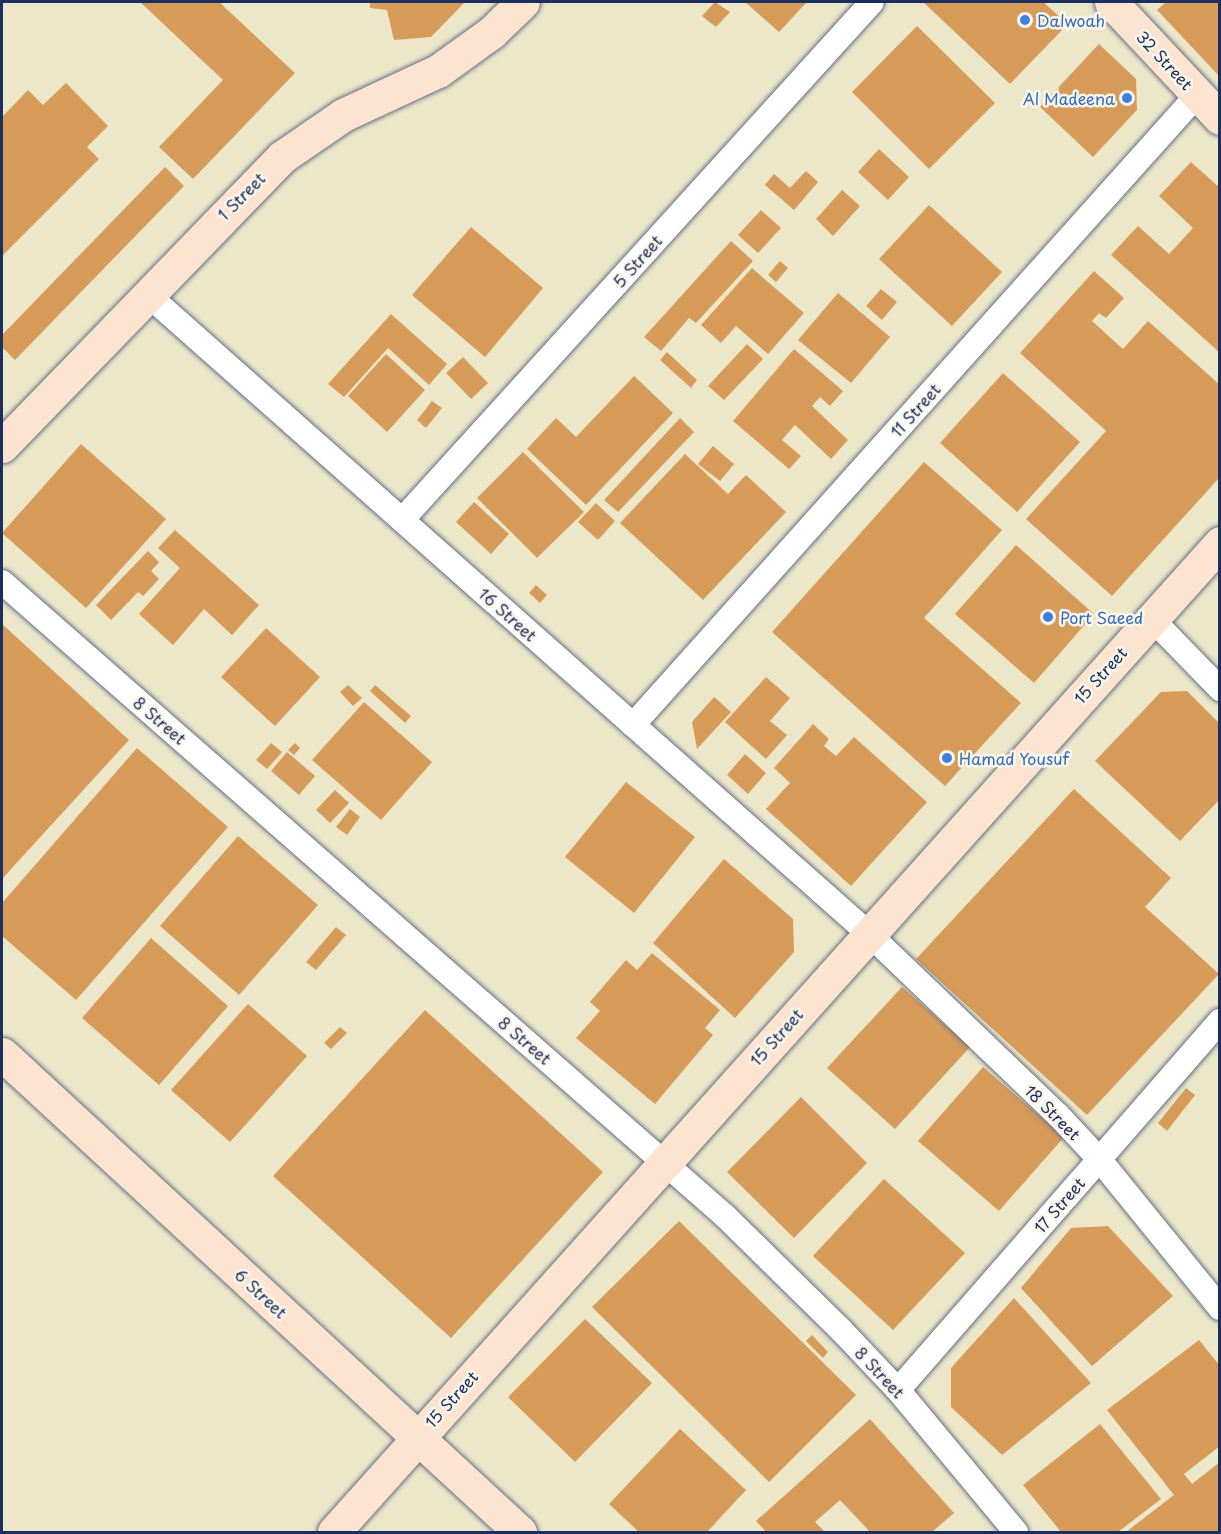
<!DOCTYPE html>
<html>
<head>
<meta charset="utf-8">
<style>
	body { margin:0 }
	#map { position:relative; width:1221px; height:1534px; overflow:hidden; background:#ede7ca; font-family:"Playpen Sans",sans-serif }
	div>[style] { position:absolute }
	.building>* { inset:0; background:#d79b59 }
	.roads { filter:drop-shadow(0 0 2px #646f84) drop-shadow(0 0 2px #646f84) }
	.street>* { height:24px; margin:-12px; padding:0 12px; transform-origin:12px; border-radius:12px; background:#fff }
	.secondary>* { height:33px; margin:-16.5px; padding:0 16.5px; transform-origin:16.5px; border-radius:16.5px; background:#fde4d1 }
	.dots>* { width:16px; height:16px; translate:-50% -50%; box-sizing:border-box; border:3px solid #fbf7ec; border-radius:50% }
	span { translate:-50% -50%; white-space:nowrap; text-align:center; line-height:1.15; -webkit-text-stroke:5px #fbf7ec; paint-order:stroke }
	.shop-label { font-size:16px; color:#366cbe }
	.left { translate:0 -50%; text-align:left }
	.right { translate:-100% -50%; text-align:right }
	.street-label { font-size:16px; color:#1b2f5e }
	.frame { position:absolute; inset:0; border:3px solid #1b2f5e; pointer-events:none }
</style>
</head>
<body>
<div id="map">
	<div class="building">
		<i style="clip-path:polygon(140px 2px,219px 2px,295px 73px,193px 179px,159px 147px,223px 80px)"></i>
		<i style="clip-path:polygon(370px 2px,465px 2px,431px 37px,394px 40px,387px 10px,370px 8px)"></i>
		<i style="clip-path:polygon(715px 2px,730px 12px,716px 27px,702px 16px)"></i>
		<i style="clip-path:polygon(745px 2px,807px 2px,779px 32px)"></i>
		<i style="clip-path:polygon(923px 2px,1043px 2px,1068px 24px,1010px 84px)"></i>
		<i style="clip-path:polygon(1166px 2px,1220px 2px,1220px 77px,1157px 10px)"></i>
		<i style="clip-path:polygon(917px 26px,995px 103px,929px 169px,852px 92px)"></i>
		<i style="clip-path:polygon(1099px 44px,1136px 79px,1137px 110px,1093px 157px,1040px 107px)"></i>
		<i style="clip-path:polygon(66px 83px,108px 126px,87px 147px,99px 159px,2px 256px,2px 117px,28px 90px,43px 105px)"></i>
		<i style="clip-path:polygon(879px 149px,909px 177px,888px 200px,858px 172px)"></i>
		<i style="clip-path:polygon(1191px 162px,1220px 188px,1220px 353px,1111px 255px,1138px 226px,1169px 254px,1193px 228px,1159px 196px)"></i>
		<i style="clip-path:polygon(165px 167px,184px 186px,15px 360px,2px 347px,2px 335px)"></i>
		<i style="clip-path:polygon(806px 171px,818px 182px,794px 210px,765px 185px,774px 174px,790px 188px)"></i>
		<i style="clip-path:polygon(842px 190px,860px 206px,833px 236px,816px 219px)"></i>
		<i style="clip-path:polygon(929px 205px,1002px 272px,952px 326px,879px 259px)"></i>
		<i style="clip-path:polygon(761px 210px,781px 228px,758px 253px,738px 235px)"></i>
		<i style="clip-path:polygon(471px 227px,543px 288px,485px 357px,412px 295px)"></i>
		<i style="clip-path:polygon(731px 241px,753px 261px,696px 323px,689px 318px,661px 351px,644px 337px)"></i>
		<i style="clip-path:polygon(780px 261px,788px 268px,776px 282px,768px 275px)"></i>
		<i style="clip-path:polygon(752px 268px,804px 313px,768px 354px,736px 326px,721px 343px,701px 325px)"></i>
		<i style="clip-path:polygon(1094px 271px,1124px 298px,1106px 318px,1099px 313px,1092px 321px,1123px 349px,1148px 321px,1220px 385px,1220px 477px,1112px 596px,1026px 519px,1106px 431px,1020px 353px)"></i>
		<i style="clip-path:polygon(881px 289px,897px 302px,882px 320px,866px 306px)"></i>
		<i style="clip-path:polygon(838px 293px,890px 337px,851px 383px,798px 340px)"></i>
		<i style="clip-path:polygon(391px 314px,447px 364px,429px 385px,388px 348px,344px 397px,328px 384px)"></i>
		<i style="clip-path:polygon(747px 344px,763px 359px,724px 400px,708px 386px)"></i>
		<i style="clip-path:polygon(794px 349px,843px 391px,830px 406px,820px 397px,812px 406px,848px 440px,831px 459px,795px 425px,782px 440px,801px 456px,789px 469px,733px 421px)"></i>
		<i style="clip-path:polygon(667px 352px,697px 380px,691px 388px,660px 360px)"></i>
		<i style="clip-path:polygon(386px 354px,425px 390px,387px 432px,348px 396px)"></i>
		<i style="clip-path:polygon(463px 357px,488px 383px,471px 399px,446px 373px)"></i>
		<i style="clip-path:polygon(1003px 373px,1080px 442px,1017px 512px,940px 443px)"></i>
		<i style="clip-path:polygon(634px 376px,673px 413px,586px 505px,527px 449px,556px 418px,576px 437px)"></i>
		<i style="clip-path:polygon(432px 401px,442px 408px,426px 428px,417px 420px)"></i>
		<i style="clip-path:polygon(680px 418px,694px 432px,618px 512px,604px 500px)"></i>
		<i style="clip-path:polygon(81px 444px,166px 519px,86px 608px,2px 533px)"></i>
		<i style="clip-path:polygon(713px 446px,734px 464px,720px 481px,698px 464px)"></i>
		<i style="clip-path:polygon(523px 452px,584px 512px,537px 558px,477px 498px)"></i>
		<i style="clip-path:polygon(685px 454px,728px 494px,746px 475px,786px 512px,703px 600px,620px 523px)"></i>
		<i style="clip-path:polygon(924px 462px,1002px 530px,924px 618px,1021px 703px,945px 786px,772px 632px)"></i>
		<i style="clip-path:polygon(474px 502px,509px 534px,491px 554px,456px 522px)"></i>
		<i style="clip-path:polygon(596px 503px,615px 521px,598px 540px,578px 522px)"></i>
		<i style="clip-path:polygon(175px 530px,259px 605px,232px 635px,204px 609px,173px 645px,139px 614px,180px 568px,158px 548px)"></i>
		<i style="clip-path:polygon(1016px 545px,1094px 614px,1034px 683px,955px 614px)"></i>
		<i style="clip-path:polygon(148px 551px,159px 562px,151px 571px,159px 579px,143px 596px,138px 592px,111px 620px,96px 605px)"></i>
		<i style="clip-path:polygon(536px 585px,547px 595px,540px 603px,529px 593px)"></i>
		<i style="clip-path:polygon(2px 624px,129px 740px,2px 879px)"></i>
		<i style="clip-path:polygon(266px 628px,320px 677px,275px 726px,221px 677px)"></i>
		<i style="clip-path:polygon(766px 677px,790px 698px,770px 721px,787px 735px,766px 759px,725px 722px)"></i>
		<i style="clip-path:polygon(348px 685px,362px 698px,353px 706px,340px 692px)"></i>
		<i style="clip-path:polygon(375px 685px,411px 716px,405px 723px,370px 691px)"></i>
		<i style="clip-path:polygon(1187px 691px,1220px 724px,1220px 799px,1180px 841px,1095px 761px,1161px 692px)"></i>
		<i style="clip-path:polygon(714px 697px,731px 712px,697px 749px,692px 722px)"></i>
		<i style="clip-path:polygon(364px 702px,432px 762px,381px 820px,312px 760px)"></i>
		<i style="clip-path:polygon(813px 724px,829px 739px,824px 746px,836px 756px,854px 737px,927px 802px,851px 886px,766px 809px,790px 783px,774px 768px)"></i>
		<i style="clip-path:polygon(271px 743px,282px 752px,267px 769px,256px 760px)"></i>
		<i style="clip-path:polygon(295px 743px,300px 748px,294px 755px,288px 750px)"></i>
		<i style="clip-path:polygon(137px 748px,228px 827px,76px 1000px,2px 936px,2px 903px)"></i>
		<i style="clip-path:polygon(287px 752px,315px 776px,299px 795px,271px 771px)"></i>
		<i style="clip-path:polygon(745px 754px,766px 773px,748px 794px,727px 775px)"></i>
		<i style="clip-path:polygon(626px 782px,695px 837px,634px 913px,565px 857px)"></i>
		<i style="clip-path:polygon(1074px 789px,1171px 878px,1145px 907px,1219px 974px,1087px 1115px,916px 959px)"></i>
		<i style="clip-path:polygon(335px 790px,349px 803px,330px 823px,316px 810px)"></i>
		<i style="clip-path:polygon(350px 809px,360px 817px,347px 835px,336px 827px)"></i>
		<i style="clip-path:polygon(238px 836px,318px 905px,239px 995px,160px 926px)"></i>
		<i style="clip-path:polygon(724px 859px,793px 919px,794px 952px,735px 1018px,653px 943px)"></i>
		<i style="clip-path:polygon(336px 927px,346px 935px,316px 970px,306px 962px)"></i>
		<i style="clip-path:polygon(151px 938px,228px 1006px,159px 1085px,82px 1018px)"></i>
		<i style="clip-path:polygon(652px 953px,720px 1010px,705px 1028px,713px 1035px,655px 1104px,576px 1038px,600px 1011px,590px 1002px,626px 960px,637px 970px)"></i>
		<i style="clip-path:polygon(902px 987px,970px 1047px,895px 1129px,827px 1068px)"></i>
		<i style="clip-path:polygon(248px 1004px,307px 1056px,230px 1142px,171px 1090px)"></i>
		<i style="clip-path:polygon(425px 1010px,603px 1172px,451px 1338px,273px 1176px)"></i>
		<i style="clip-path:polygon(340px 1027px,347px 1033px,331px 1049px,324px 1043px)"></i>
		<i style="clip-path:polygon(983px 1067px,1064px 1137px,999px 1211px,918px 1141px)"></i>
		<i style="clip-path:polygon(1186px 1088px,1195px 1095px,1167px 1131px,1158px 1123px)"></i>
		<i style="clip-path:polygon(801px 1097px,867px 1163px,794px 1238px,727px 1172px)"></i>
		<i style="clip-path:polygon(884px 1179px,965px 1253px,893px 1330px,813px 1256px)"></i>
		<i style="clip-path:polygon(679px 1221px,856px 1395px,769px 1482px,592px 1307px)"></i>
		<i style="clip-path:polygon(1108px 1226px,1173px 1296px,1092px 1366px,1021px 1288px,1071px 1228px)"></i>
		<i style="clip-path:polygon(1014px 1298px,1091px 1383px,1002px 1455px,951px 1407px,951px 1368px)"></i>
		<i style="clip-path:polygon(585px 1319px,652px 1383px,575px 1462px,508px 1397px)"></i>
		<i style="clip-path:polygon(812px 1335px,828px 1352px,823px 1358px,806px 1341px)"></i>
		<i style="clip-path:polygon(1199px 1340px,1220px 1366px,1220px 1446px,1184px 1474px,1192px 1484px,1220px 1462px,1220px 1532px,1126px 1532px,1174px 1495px,1107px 1410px)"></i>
		<i style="clip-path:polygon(870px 1419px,954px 1513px,932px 1532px,870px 1532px,840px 1500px,815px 1522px,825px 1532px,766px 1532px,756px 1521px)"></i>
		<i style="clip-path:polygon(1100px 1424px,1161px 1499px,1118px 1532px,1061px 1532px,1023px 1485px)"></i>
		<i style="clip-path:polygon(680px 1429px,746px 1490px,707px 1532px,639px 1532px,609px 1504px)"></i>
	</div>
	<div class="roads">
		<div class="street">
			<i style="left:147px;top:294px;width:965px;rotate:41.55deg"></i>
			<i style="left:869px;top:934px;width:262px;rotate:43.8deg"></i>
			<i style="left:1058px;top:1115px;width:60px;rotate:47deg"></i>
			<i style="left:1099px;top:1159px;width:192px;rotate:50.9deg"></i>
			<i style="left:402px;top:520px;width:699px;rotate:-47.78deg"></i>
			<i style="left:2px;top:582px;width:962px;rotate:41.25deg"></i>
			<i style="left:725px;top:1216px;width:163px;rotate:44.5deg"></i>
			<i style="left:841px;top:1330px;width:83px;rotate:46.5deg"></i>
			<i style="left:898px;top:1390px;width:185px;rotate:50.3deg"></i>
			<i style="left:1152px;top:619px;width:98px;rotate:45.8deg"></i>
			<i style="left:633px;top:725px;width:847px;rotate:-48.16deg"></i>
			<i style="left:898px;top:1390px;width:490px;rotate:-48.9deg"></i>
		</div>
		<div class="secondary">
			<i style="left:1111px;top:2px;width:159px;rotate:46.8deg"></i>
			<i style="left:2px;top:446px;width:402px;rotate:-45.9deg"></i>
			<i style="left:282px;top:157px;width:74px;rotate:-34.5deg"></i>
			<i style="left:343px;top:115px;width:105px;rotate:-24.9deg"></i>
			<i style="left:438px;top:71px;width:67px;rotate:-35.8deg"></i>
			<i style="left:492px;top:32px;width:43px;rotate:-44.1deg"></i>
			<i style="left:2px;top:1054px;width:705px;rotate:42.7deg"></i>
			<i style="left:334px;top:1532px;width:1328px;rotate:-48.14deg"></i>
		</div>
	</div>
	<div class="dots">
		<i style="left:1025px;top:20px;background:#3f7fe0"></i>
		<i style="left:1127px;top:98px;background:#3f7fe0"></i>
		<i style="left:1048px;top:617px;background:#3f7fe0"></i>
		<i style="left:947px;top:758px;background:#3f7fe0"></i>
	</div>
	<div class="shop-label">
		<span class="left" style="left:1037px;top:20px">Dalwoah</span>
		<span class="right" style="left:1115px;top:98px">Al Madeena</span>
		<span class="left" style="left:1060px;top:617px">Port Saeed</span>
		<span class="left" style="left:959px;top:758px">Hamad Yousuf</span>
	</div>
	<div class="street-label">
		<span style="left:1165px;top:60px;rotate:47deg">32 Street</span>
		<span style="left:241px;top:196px;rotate:-45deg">1 Street</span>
		<span style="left:637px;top:261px;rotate:-48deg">5 Street</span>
		<span style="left:915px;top:410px;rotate:-48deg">11 Street</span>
		<span style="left:508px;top:614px;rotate:42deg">16 Street</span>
		<span style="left:1100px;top:675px;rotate:-48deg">15 Street</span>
		<span style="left:160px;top:720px;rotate:41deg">8 Street</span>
		<span style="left:776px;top:1037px;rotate:-48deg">15 Street</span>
		<span style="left:525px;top:1040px;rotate:41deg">8 Street</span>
		<span style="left:1053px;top:1112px;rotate:45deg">18 Street</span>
		<span style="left:1059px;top:1205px;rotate:-49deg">17 Street</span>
		<span style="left:261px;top:1293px;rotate:43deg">6 Street</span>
		<span style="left:880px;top:1372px;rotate:47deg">8 Street</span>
		<span style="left:451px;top:1399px;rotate:-48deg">15 Street</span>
	</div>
	<div class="frame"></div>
</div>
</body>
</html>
